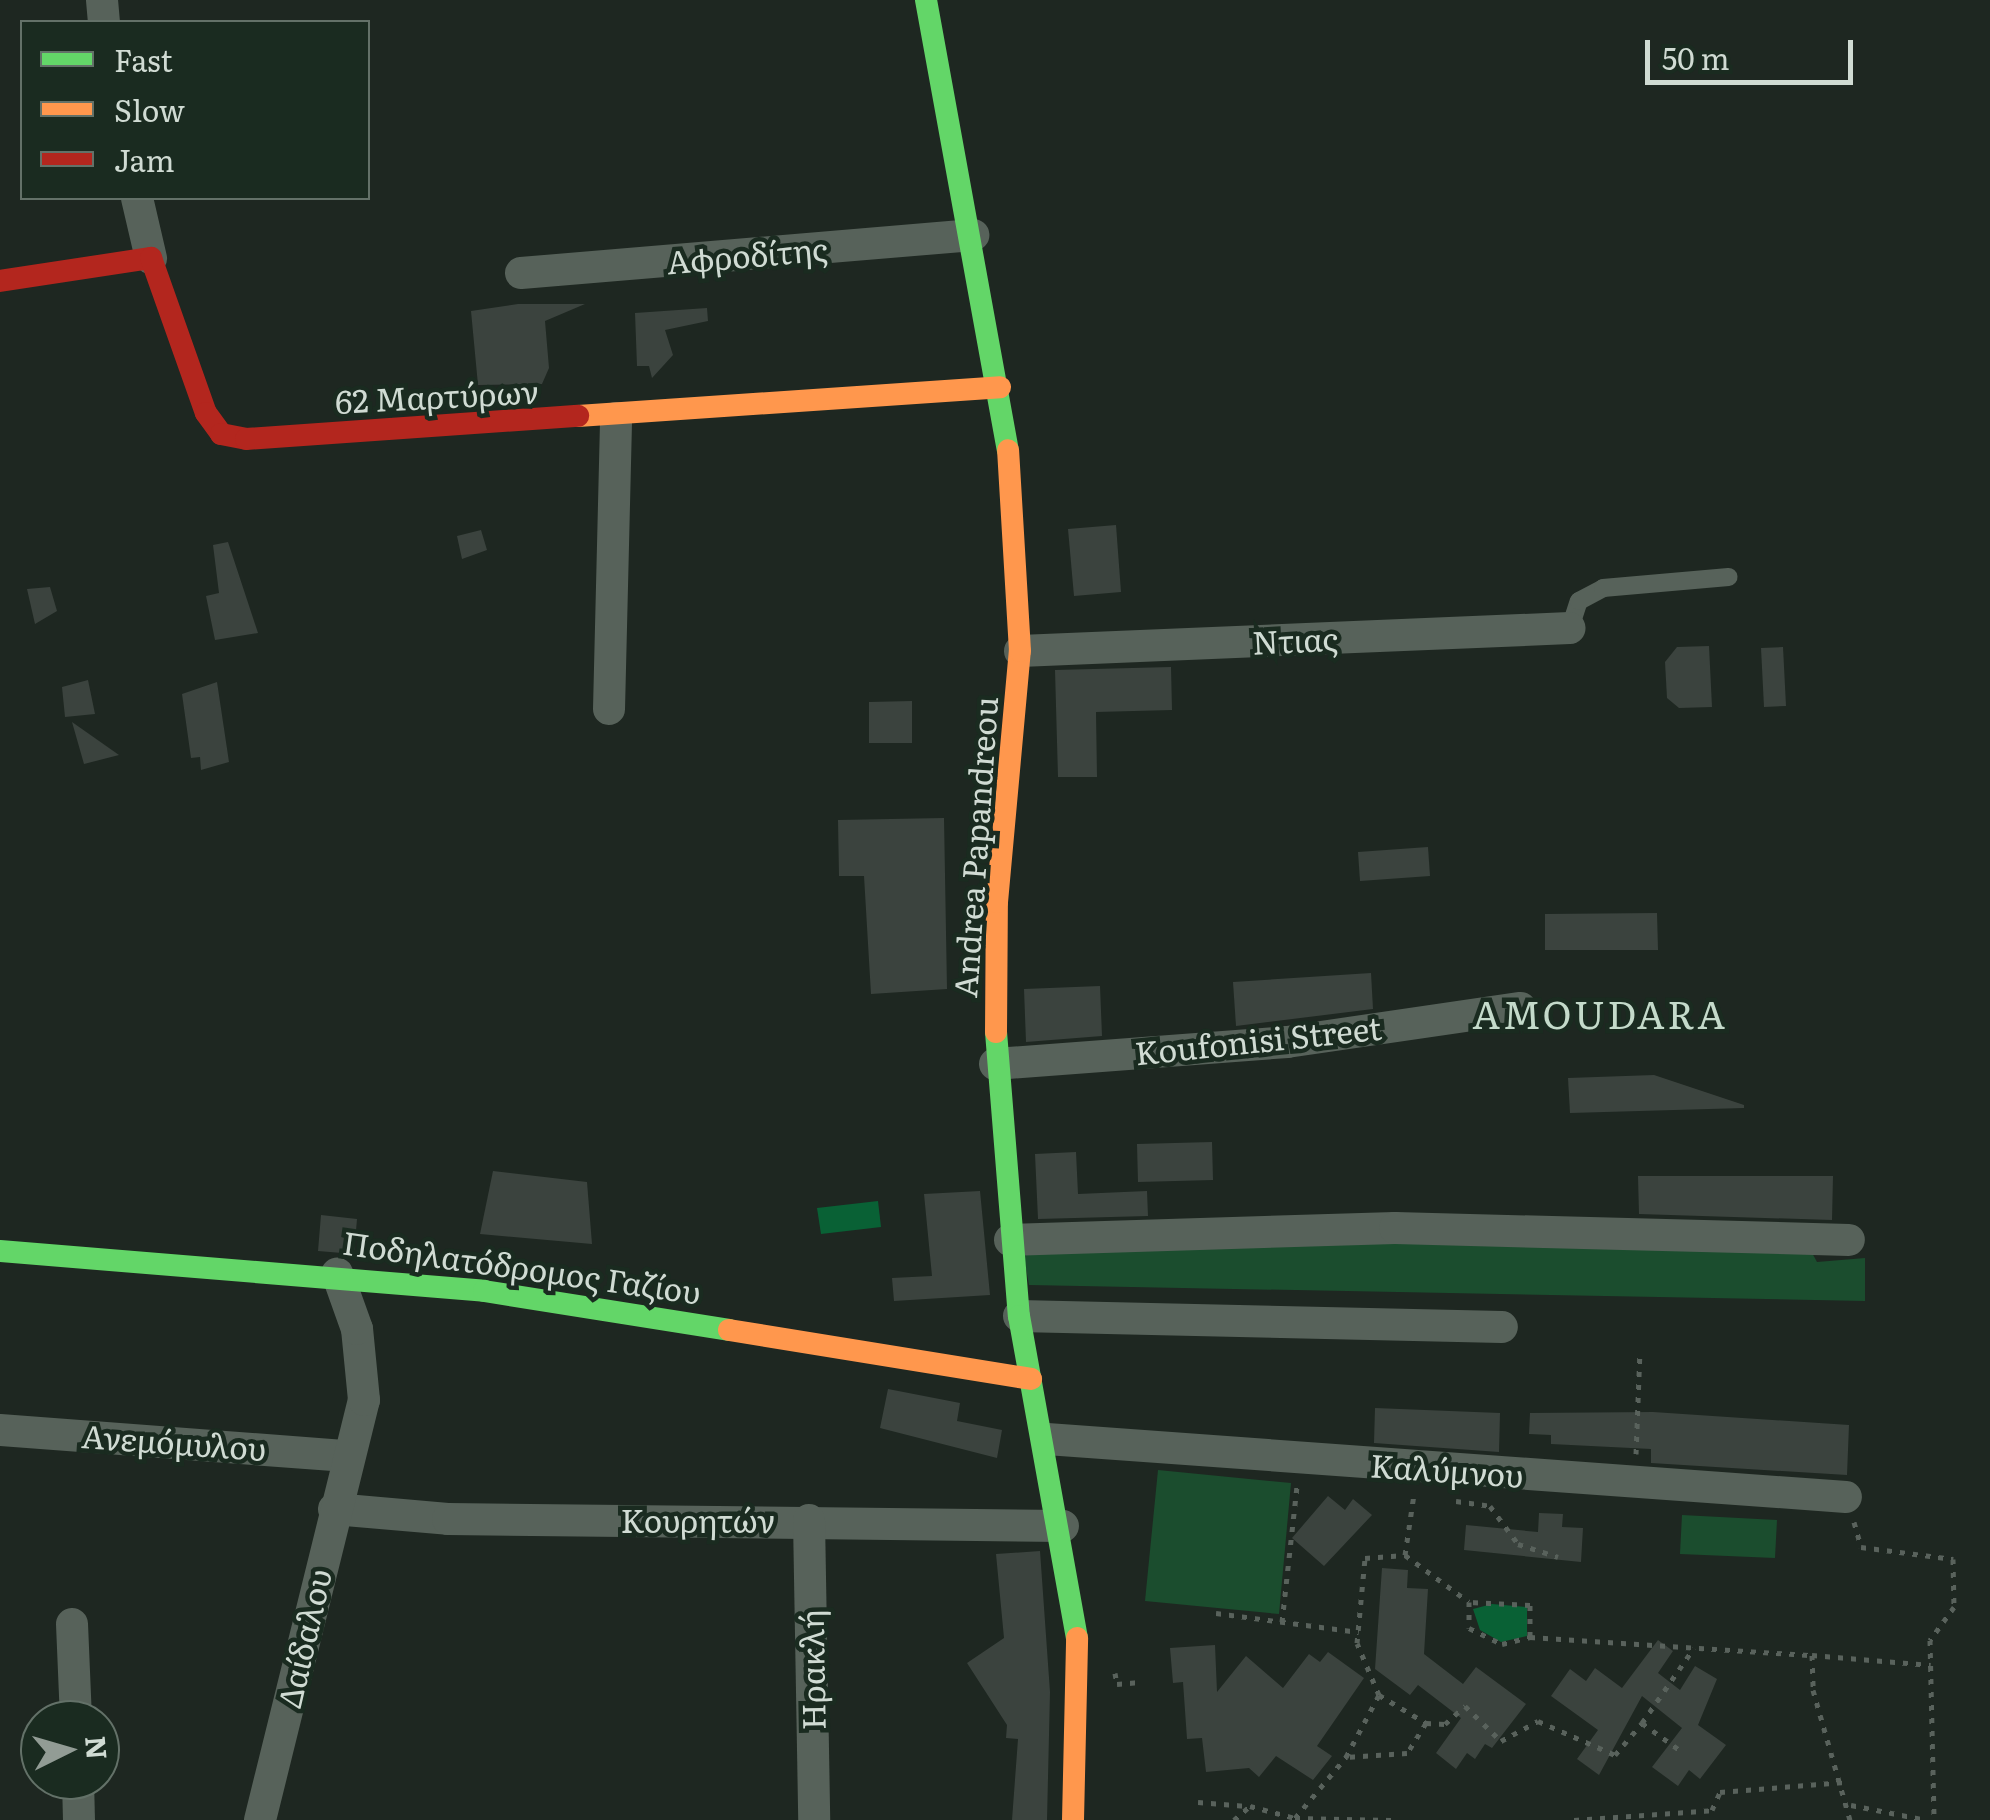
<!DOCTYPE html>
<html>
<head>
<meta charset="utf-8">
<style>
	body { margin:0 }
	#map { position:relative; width:1990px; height:1820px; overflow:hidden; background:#1e2721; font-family:Literata,serif }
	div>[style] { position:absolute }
	.green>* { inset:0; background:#1b4d2e }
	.water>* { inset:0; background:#096135 }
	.building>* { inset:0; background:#3b433e }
	.path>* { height:5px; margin-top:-2.5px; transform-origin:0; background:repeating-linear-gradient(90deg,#59625c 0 5px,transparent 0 13px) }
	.lane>* { height:18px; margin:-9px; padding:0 9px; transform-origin:9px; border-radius:9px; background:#57625a }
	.street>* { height:32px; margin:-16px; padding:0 16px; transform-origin:16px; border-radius:16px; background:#57625a }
	.fast>* { height:22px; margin:-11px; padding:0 11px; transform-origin:11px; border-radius:11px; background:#63d668 }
	.slow>* { height:22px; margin:-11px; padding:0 11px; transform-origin:11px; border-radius:11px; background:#ff974d }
	.jam>* { height:22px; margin:-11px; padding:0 11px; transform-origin:11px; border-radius:11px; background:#b3261e }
	span { translate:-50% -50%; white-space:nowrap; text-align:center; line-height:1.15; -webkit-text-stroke:9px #1a2b20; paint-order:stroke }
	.street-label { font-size:32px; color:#d0dbd3 }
	.quarter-label { font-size:38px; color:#c4daca; letter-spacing:2.5px }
	.legend { position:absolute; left:20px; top:20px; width:350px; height:180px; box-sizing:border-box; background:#1a2b20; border:2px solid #637168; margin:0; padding:12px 18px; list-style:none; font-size:30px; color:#d0dbd3 }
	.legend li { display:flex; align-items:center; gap:20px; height:50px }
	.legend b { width:50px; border:2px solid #637168 }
	.north { position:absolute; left:20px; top:1700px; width:100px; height:100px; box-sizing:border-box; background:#1a2b20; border:2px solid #637168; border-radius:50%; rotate:85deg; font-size:28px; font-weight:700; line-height:40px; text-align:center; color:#d0dbd3 }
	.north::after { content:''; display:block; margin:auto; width:35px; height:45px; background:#929c95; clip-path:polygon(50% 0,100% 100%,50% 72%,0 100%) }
	.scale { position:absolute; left:1645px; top:40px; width:208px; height:45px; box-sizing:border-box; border:5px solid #d0dbd3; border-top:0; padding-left:12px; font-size:30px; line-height:35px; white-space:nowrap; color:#d0dbd3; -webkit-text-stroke:8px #1a2b20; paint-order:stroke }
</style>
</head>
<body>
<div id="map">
	<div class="green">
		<i style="clip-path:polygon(1238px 1241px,1810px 1249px,1817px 1262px,1865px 1258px,1865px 1301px,1029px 1285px,1022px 1246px)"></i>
		<i style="clip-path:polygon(1158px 1470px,1291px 1483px,1279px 1614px,1145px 1601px)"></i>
		<i style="clip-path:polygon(1682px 1515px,1777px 1520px,1775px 1558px,1680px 1554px)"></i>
	</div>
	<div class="water">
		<i style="clip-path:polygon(878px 1201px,881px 1227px,821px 1234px,817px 1208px)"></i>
		<i style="clip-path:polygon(1492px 1604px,1527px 1607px,1527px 1636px,1501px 1642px,1480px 1630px,1473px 1609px)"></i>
	</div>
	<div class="building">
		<i style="clip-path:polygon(518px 304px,585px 304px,545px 321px,549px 368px,542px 384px,478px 385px,471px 311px)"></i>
		<i style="clip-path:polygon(707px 308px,708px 321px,665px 330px,673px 355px,652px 378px,649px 366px,637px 366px,635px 313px)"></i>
		<i style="clip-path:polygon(1116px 525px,1121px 592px,1074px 596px,1068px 529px)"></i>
		<i style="clip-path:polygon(481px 530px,487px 550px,462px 559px,457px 536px)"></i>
		<i style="clip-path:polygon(228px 542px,258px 633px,215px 640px,206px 596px,219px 593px,213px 545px)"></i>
		<i style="clip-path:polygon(50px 587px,57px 611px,35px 624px,27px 589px)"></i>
		<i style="clip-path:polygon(1709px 646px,1712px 707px,1679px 708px,1667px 698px,1665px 662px,1677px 647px)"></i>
		<i style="clip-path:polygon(1783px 647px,1786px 706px,1764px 707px,1761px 648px)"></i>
		<i style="clip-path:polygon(1171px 667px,1172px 710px,1096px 712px,1097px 777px,1058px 777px,1055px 670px)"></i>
		<i style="clip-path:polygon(88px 680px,95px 714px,65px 717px,62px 687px)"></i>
		<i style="clip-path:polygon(217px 682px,229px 762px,201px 770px,200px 757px,191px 758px,182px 694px)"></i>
		<i style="clip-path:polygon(912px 701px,912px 743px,869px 743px,869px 702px)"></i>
		<i style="clip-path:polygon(72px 722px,119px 755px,84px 764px)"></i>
		<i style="clip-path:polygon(944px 818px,947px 989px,871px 994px,864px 876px,839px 876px,838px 820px)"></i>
		<i style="clip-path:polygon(1428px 847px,1430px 876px,1360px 881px,1358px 852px)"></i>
		<i style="clip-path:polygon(1657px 913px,1658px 950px,1545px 950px,1545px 914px)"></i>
		<i style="clip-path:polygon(1371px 973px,1373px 1009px,1236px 1026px,1233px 982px)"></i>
		<i style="clip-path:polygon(1100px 986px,1102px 1036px,1026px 1042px,1024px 989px)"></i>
		<i style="clip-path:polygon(1654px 1075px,1744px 1105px,1744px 1108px,1570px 1113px,1568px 1078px)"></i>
		<i style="clip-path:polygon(1212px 1142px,1213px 1180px,1138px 1182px,1137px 1144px)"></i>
		<i style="clip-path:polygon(1076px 1152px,1078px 1194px,1147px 1191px,1148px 1216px,1038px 1219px,1035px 1154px)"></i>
		<i style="clip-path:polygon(493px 1171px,587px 1182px,592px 1244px,480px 1234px)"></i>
		<i style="clip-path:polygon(1638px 1176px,1833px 1176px,1832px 1220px,1639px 1214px)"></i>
		<i style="clip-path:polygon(980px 1191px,990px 1295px,894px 1301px,892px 1278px,932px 1276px,924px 1194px)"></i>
		<i style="clip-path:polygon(321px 1215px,357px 1219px,354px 1254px,318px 1251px)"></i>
		<i style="clip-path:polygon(888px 1389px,960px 1403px,957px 1421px,1002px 1430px,997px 1458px,880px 1428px)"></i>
		<i style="clip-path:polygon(1375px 1408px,1500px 1413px,1499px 1452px,1374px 1443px)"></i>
		<i style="clip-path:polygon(1653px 1412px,1849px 1425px,1847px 1475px,1651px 1463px,1651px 1449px,1551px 1444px,1551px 1435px,1529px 1434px,1530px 1413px)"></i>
		<i style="clip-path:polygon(1328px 1496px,1345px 1510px,1353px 1499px,1372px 1515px,1324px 1566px,1292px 1538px)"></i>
		<i style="clip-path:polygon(1539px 1513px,1563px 1514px,1562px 1527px,1583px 1528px,1581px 1562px,1464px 1550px,1466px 1525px,1538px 1532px)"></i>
		<i style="clip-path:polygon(1040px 1551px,1050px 1692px,1047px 1820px,1012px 1820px,1018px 1739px,1006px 1738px,1007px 1725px,967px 1663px,1004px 1638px,996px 1554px)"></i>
		<i style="clip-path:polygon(1382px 1568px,1408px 1570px,1407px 1588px,1428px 1589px,1424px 1654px,1463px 1684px,1476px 1667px,1526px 1704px,1492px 1748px,1485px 1744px,1475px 1759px,1467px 1753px,1456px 1769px,1436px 1753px,1461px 1718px,1418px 1685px,1410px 1695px,1375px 1669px)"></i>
		<i style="clip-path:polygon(1658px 1640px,1673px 1651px,1658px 1673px,1680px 1690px,1695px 1666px,1717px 1679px,1698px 1725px,1726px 1745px,1700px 1779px,1689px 1770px,1678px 1786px,1652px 1767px,1682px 1728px,1642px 1696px,1599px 1775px,1577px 1759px,1598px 1730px,1551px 1696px,1570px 1669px,1586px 1681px,1595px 1668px,1622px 1688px)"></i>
		<i style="clip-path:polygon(1215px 1645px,1217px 1692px,1246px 1656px,1283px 1688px,1309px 1654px,1320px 1662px,1328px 1652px,1364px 1678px,1317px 1746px,1332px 1756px,1313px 1780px,1276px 1756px,1259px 1777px,1249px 1768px,1206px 1772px,1202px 1738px,1187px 1739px,1183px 1682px,1173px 1683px,1170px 1648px)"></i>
	</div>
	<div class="path">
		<i style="left:1636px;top:1454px;width:103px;rotate:-87.8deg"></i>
		<i style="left:1456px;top:1501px;width:34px;rotate:8deg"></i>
		<i style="left:1490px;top:1506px;width:47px;rotate:53.6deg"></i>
		<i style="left:1518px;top:1544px;width:42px;rotate:18deg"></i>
		<i style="left:1854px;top:1522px;width:26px;rotate:74deg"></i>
		<i style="left:1861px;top:1547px;width:93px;rotate:7.4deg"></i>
		<i style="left:1953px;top:1559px;width:48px;rotate:88.8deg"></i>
		<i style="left:1954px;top:1607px;width:41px;rotate:126deg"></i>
		<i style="left:1930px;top:1640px;width:180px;rotate:88.7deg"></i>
		<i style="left:1405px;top:1555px;width:62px;rotate:-81.6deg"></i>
		<i style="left:1216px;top:1613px;width:144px;rotate:7.6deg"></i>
		<i style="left:1282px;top:1622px;width:137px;rotate:-83.7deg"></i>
		<i style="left:1530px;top:1637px;width:32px;rotate:-90deg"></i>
		<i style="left:1530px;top:1605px;width:61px;rotate:-177.2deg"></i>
		<i style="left:1469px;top:1602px;width:26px;rotate:90deg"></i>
		<i style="left:1469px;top:1628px;width:37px;rotate:26deg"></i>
		<i style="left:1502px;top:1644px;width:29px;rotate:-14deg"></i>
		<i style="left:1530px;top:1637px;width:283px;rotate:3.7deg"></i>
		<i style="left:1812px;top:1655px;width:35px;rotate:88deg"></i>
		<i style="left:1813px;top:1690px;width:135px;rotate:74.1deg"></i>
		<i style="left:1812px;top:1655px;width:119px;rotate:4.8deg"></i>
		<i style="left:1115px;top:1673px;width:11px;rotate:80deg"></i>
		<i style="left:1117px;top:1684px;width:23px;rotate:-5deg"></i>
		<i style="left:1379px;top:1695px;width:56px;rotate:-112.9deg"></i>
		<i style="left:1357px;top:1643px;width:85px;rotate:-84.6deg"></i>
		<i style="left:1365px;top:1558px;width:40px;rotate:-4.3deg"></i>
		<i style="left:1405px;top:1555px;width:79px;rotate:36.3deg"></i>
		<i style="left:1426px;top:1723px;width:19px;rotate:3deg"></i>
		<i style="left:1445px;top:1724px;width:27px;rotate:-42deg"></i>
		<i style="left:1465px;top:1706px;width:50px;rotate:44.2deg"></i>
		<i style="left:1501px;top:1741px;width:42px;rotate:-28.4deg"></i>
		<i style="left:1538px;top:1721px;width:84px;rotate:23.8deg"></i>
		<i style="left:1615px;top:1755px;width:42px;rotate:-49.8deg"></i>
		<i style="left:1642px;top:1723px;width:48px;rotate:35.7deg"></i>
		<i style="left:1642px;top:1723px;width:91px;rotate:-55.3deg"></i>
		<i style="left:1198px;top:1802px;width:49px;rotate:4.7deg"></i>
		<i style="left:1851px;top:1805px;width:77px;rotate:11.2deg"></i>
		<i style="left:1295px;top:1818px;width:96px;rotate:1.2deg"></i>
		<i style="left:1234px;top:1820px;width:21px;rotate:-41deg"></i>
		<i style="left:1250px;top:1806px;width:47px;rotate:14.9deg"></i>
		<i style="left:1295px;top:1818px;width:80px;rotate:-50.1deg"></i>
		<i style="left:1346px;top:1757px;width:70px;rotate:-62deg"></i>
		<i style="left:1379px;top:1695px;width:55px;rotate:30.8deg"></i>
		<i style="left:1426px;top:1723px;width:36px;rotate:122deg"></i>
		<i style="left:1407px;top:1753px;width:61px;rotate:176.2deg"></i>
		<i style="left:1574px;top:1820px;width:138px;rotate:-4.1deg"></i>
		<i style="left:1712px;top:1810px;width:20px;rotate:-66deg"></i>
		<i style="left:1720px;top:1792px;width:125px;rotate:-4.6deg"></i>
	</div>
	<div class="lane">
		<i style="left:1570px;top:628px;width:28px;rotate:-72deg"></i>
		<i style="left:1579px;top:601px;width:27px;rotate:-28deg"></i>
		<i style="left:1603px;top:588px;width:126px;rotate:-5deg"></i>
	</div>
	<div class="street">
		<i style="left:102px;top:0;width:22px;rotate:85deg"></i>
		<i style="left:137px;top:198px;width:62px;rotate:76.9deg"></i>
		<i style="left:521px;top:273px;width:454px;rotate:-4.8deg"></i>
		<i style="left:1020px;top:651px;width:550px;rotate:-2.39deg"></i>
		<i style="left:609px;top:709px;width:291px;rotate:-88.6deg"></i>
		<i style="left:995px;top:1064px;width:293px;rotate:-4.3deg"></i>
		<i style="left:1287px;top:1042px;width:236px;rotate:-8.3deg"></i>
		<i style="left:1010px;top:1240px;width:385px;rotate:-1.8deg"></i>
		<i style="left:1395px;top:1228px;width:454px;rotate:1.5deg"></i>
		<i style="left:1019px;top:1316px;width:483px;rotate:1.3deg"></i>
		<i style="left:0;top:1430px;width:348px;rotate:4.3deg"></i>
		<i style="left:1047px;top:1439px;width:801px;rotate:4.15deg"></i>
		<i style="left:334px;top:1509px;width:114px;rotate:5deg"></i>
		<i style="left:448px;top:1519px;width:615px;rotate:0.65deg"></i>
		<i style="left:809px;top:1520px;width:300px;rotate:89deg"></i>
		<i style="left:72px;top:1624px;width:96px;rotate:87.6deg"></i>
		<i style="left:78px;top:1780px;width:40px;rotate:88.6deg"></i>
		<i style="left:260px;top:1820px;width:433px;rotate:-76.1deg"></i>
		<i style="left:364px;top:1400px;width:71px;rotate:-95.6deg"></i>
		<i style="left:357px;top:1329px;width:59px;rotate:-109.7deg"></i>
	</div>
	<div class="fast">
		<i style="left:926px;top:0;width:457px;rotate:79.7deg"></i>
		<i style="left:996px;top:1032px;width:285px;rotate:85.4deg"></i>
		<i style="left:1019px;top:1316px;width:327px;rotate:79.8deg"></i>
		<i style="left:0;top:1251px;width:486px;rotate:4.7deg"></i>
		<i style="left:484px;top:1291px;width:248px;rotate:9deg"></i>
	</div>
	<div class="slow">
		<i style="left:578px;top:416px;width:423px;rotate:-3.9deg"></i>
		<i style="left:996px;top:1032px;width:130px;rotate:-89.6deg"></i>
		<i style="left:997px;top:902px;width:252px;rotate:-84.8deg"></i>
		<i style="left:1020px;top:651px;width:201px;rotate:-93.4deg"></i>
		<i style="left:729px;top:1330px;width:306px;rotate:9.2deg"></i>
		<i style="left:1073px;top:1820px;width:182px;rotate:-88.7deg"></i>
	</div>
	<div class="jam">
		<i style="left:0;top:281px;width:153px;rotate:-8.7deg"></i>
		<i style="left:151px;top:258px;width:164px;rotate:70.5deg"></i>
		<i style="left:206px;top:413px;width:26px;rotate:54deg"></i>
		<i style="left:221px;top:434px;width:25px;rotate:11deg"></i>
		<i style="left:246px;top:439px;width:333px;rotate:-4deg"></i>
	</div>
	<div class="street-label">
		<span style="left:747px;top:254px;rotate:-5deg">Αφροδίτης</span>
		<span style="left:437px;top:395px;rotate:-3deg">62 Μαρτύρων</span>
		<span style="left:1295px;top:639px;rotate:-3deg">Ντιας</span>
		<span style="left:974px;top:847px;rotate:-86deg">Andrea Papandreou</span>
		<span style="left:1258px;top:1039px;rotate:-6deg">Koufonisi Street</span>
		<span style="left:522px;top:1266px;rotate:8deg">Ποδηλατόδρομος Γαζίου</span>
		<span style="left:174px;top:1441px;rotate:4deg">Ανεμόμυλου</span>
		<span style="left:1447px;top:1469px;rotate:4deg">Καλύμνου</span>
		<span style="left:698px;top:1519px">Κουρητών</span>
		<span style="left:303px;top:1638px;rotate:-77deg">Δαίδαλου</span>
		<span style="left:811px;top:1670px;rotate:-91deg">Ηρακλή</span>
	</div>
	<div class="quarter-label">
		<span style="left:1600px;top:1013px">AMOUDARA</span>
	</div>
	<ul class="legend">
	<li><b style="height:12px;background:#63d668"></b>Fast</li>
	<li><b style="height:12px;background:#ff974d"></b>Slow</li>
	<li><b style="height:12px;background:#b3261e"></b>Jam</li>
	</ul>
	<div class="north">N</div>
	<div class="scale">50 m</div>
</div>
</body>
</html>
